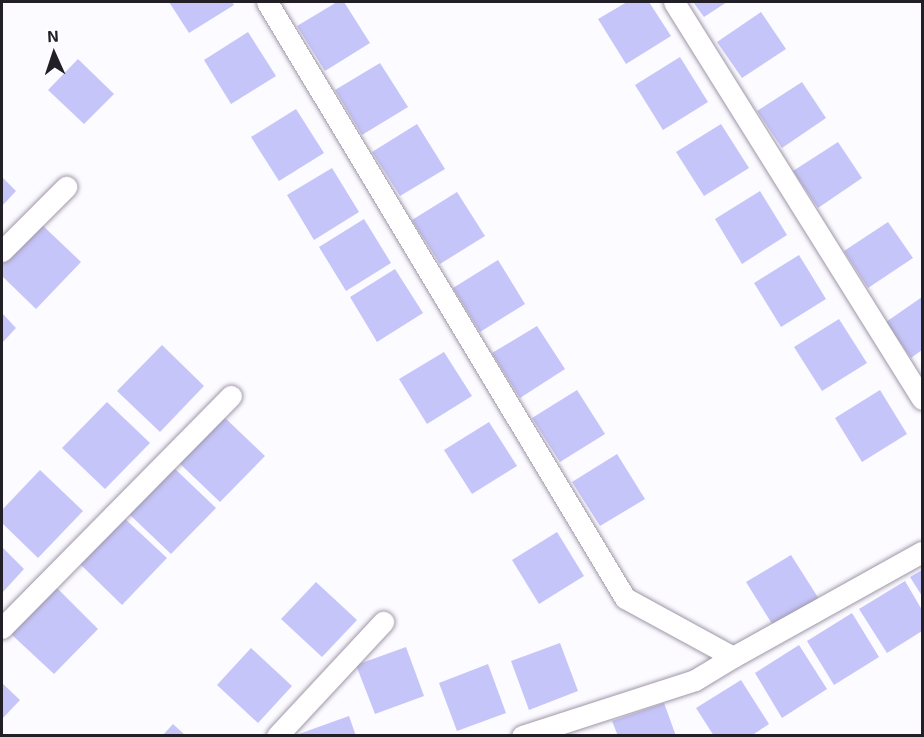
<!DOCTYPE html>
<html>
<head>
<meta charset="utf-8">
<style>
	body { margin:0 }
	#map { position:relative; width:924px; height:737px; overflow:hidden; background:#fcfbff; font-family:"Exo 2",sans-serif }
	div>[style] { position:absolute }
	.building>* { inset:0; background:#c6c5f9 }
	.roads { filter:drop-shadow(0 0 2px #9f96a8) drop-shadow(0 0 2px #9f96a8) }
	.minor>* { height:21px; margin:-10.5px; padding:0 10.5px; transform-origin:10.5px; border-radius:10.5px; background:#fff }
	span { translate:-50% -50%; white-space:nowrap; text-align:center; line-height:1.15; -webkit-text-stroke:5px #fff; paint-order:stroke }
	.frame { position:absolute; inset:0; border:3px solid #221f26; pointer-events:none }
	.north { position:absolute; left:24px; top:24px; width:60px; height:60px; -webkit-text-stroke:4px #fff; paint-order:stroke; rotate:357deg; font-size:16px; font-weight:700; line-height:24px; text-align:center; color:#221f26 }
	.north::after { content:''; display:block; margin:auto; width:21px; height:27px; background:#221f26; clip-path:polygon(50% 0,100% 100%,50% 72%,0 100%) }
</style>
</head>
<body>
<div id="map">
	<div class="building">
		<i style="clip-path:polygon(169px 2px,232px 2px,234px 5px,189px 33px)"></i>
		<i style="clip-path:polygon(337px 2px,344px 2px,370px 43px,325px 71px,297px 26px)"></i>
		<i style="clip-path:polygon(627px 2px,649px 2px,671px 36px,626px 64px,598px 19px)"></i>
		<i style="clip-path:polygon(693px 2px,727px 2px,704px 17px)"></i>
		<i style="clip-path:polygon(761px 12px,786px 49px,742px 78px,717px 42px)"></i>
		<i style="clip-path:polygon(248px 32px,276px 76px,231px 104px,204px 60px)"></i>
		<i style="clip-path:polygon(680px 57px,708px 102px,663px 130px,635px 85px)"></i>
		<i style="clip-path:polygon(78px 59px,114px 94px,84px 124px,48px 90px)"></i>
		<i style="clip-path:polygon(380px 63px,408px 107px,362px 135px,335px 90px)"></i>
		<i style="clip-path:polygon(802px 82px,826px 118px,782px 148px,757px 111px)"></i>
		<i style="clip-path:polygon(296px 109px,324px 153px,279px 181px,251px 137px)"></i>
		<i style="clip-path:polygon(417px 124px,445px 169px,400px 196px,372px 152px)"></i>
		<i style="clip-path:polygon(721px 124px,749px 168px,704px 196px,676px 152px)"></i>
		<i style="clip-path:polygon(838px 142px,862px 178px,818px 208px,793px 171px)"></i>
		<i style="clip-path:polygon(332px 168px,359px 212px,314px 240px,287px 195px)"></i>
		<i style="clip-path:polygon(2px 177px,16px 191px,2px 206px)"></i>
		<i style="clip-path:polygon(760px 191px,787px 235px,742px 264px,715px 219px)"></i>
		<i style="clip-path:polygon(457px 192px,485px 236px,440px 264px,412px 220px)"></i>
		<i style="clip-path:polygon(364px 219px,391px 263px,346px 291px,319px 247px)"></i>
		<i style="clip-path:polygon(38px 221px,81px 262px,36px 309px,2px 276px,2px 258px)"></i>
		<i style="clip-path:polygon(888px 222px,913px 258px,868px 288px,844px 251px)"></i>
		<i style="clip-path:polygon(799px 255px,826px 299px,781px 327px,754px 283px)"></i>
		<i style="clip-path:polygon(498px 260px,525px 304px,480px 332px,453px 288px)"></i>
		<i style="clip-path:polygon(395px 269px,423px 313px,377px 342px,350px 297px)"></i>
		<i style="clip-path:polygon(922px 297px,922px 350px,911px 358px,886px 322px)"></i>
		<i style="clip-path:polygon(2px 313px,16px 328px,2px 343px)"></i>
		<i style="clip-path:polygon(839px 319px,867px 363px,822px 391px,794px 347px)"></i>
		<i style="clip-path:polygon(537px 326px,565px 369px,520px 398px,492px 353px)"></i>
		<i style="clip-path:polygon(162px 345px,204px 386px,160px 432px,117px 391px)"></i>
		<i style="clip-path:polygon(444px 352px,472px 396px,427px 424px,399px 379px)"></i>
		<i style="clip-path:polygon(577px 390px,605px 434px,560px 462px,532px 418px)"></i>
		<i style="clip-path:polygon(880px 390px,907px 434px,862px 462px,835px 418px)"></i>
		<i style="clip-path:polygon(107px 402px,150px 443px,105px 489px,62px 448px)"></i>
		<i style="clip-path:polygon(222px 415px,265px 456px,220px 502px,177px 461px)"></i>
		<i style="clip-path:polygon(489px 422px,517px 466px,472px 494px,444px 450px)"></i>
		<i style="clip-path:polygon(617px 454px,645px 499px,600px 526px,572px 482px)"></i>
		<i style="clip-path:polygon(173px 467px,216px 508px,171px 554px,128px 513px)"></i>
		<i style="clip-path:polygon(40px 470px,83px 511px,38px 558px,2px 523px,2px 510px)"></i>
		<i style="clip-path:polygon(123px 517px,167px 558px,122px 605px,79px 563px)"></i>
		<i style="clip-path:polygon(557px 532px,584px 576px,539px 604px,512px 560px)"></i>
		<i style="clip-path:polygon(2px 547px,24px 569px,2px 593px)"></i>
		<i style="clip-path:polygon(791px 555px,819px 599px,774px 627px,746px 582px)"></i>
		<i style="clip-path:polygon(922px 570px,922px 596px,910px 577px)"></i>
		<i style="clip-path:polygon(905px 581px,922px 610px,922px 631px,887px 653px,859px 609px)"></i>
		<i style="clip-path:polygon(316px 582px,357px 620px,322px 657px,281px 619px)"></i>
		<i style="clip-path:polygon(56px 587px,98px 629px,54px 674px,11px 634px)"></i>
		<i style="clip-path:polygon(852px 613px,879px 657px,834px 685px,807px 641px)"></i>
		<i style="clip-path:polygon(560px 643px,578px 691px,529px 710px,511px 661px)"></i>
		<i style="clip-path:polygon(799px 645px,827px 689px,782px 718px,755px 673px)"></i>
		<i style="clip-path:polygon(406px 647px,424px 696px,375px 714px,356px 665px)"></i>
		<i style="clip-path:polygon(251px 648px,292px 686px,258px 723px,217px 685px)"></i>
		<i style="clip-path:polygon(488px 664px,506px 713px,457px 731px,439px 683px)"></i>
		<i style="clip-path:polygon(741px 680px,769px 724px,751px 736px,714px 736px,696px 708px)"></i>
		<i style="clip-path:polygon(2px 683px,20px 700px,2px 719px)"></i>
		<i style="clip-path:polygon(664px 703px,676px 736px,618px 736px,612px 721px)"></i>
		<i style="clip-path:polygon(349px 716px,356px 736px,296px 736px,296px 735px)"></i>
		<i style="clip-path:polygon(173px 724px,186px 736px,162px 736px)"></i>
	</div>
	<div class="roads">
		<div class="minor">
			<i style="left:267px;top:2px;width:695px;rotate:59.01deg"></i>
			<i style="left:625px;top:598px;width:123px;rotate:28.6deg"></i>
			<i style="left:733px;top:657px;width:216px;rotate:-29.1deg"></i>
			<i style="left:674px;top:2px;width:468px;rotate:58deg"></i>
			<i style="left:2px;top:251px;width:91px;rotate:-45deg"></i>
			<i style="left:2px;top:628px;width:326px;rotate:-45.4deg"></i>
			<i style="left:277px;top:736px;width:156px;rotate:-47.1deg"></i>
			<i style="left:522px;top:736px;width:182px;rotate:-17.9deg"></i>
			<i style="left:695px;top:680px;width:44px;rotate:-31.2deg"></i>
		</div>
	</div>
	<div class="frame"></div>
	<div class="north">N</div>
</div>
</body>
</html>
